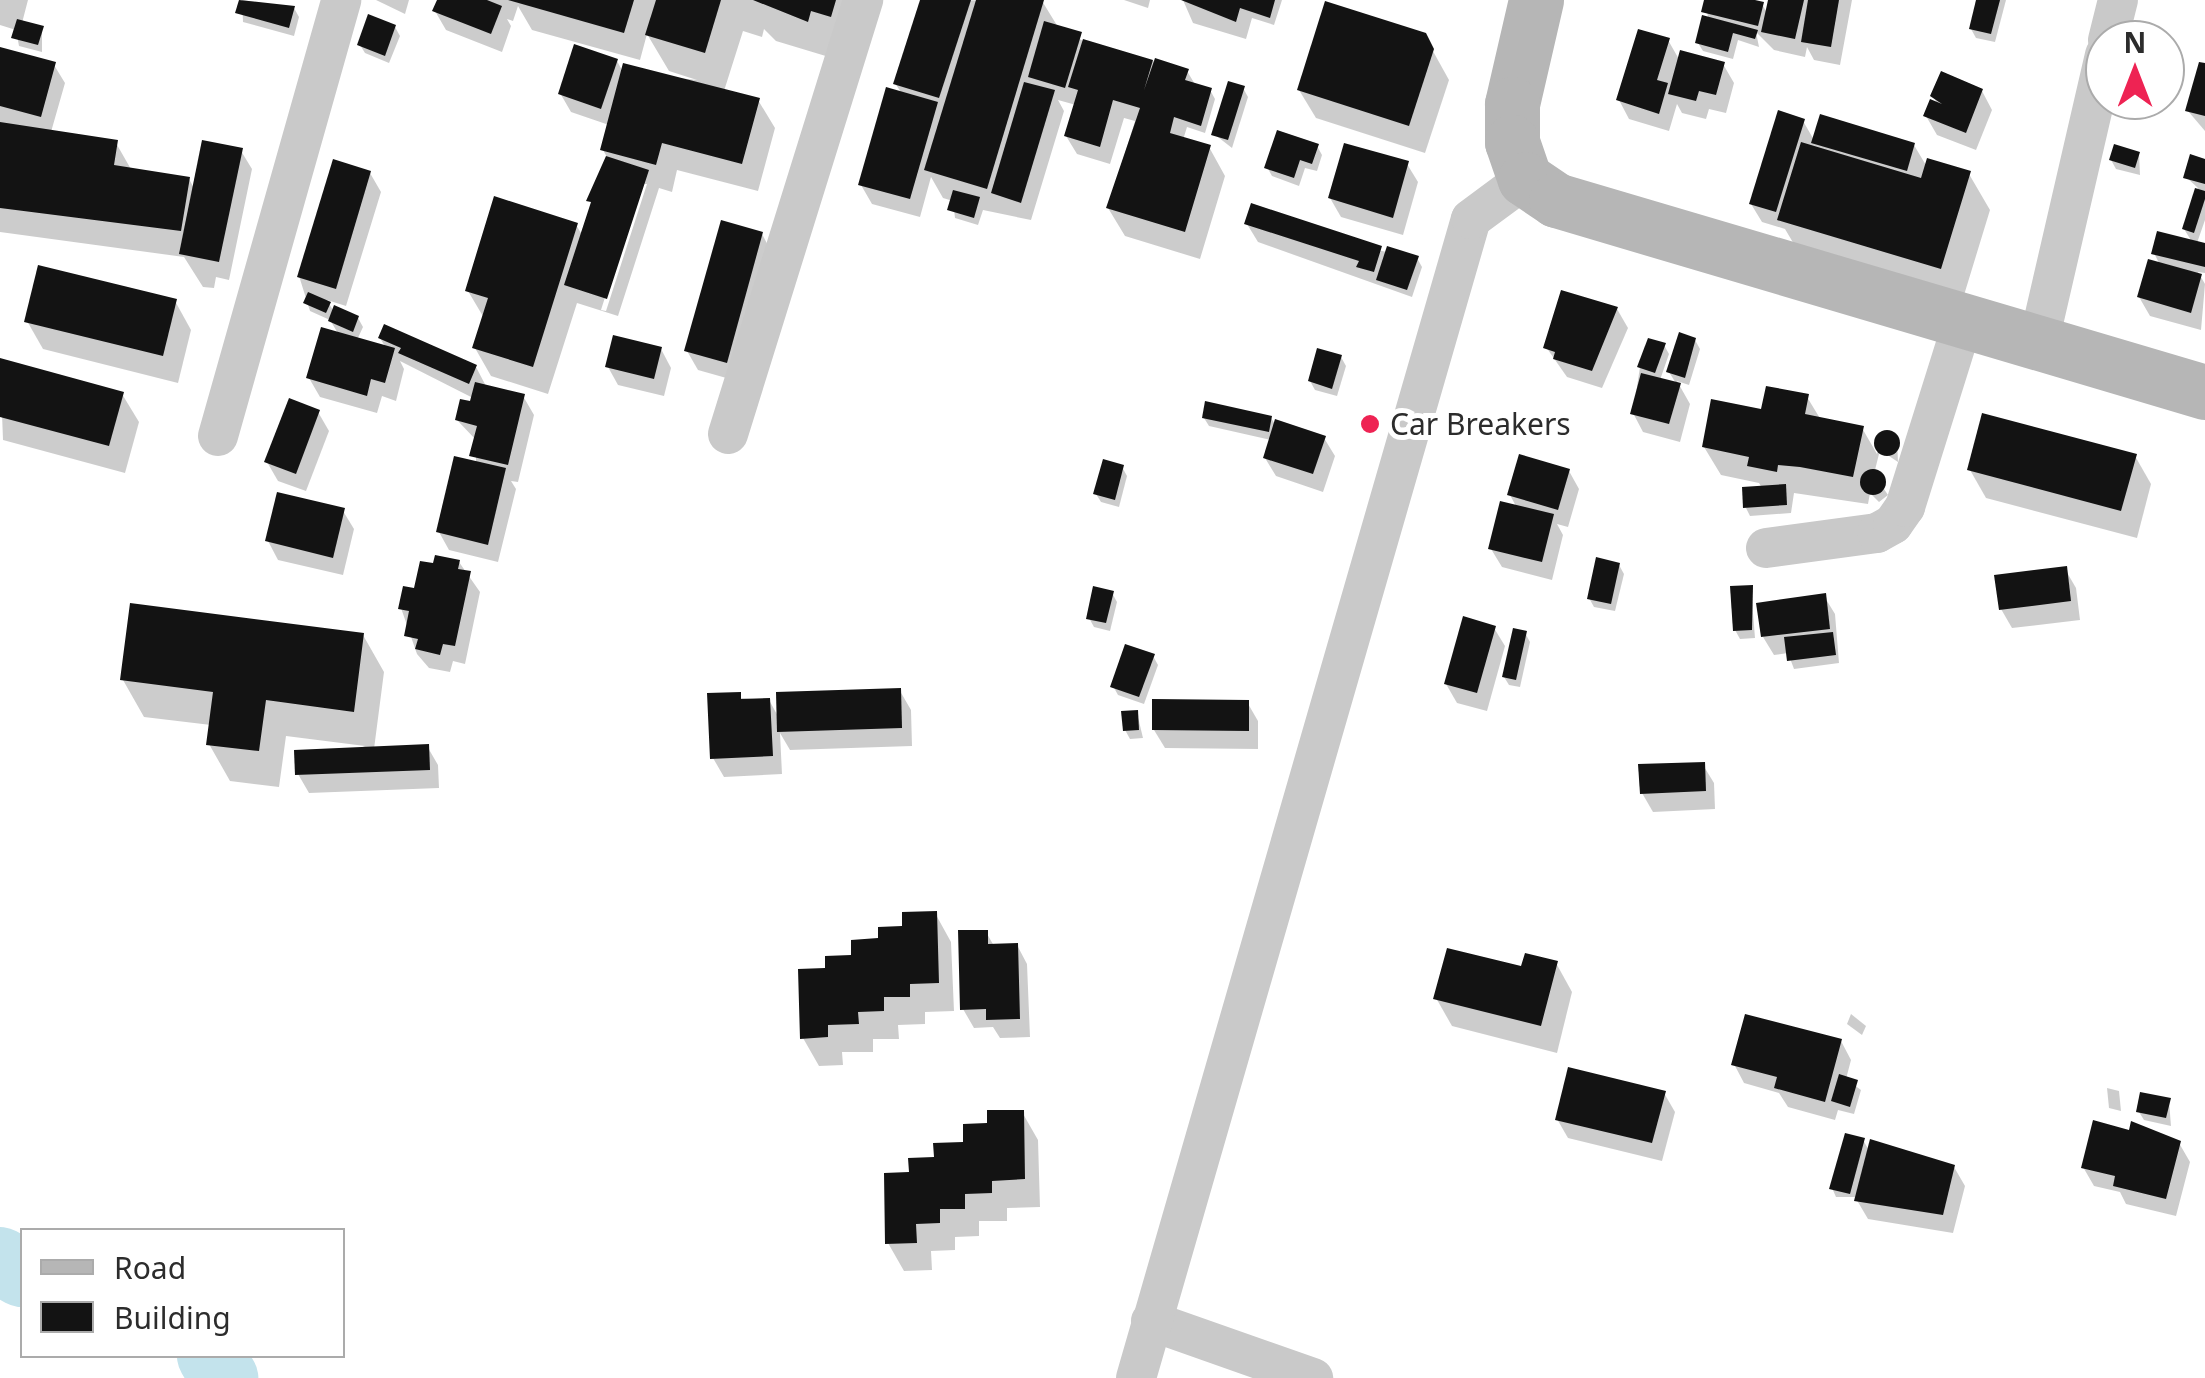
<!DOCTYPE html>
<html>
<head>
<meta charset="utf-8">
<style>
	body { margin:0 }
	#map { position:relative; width:2205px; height:1378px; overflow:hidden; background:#fff; font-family:"Noto Sans",sans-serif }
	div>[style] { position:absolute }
	.shadow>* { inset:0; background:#0003 }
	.river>* { height:68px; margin:-34px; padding:0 34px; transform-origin:34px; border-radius:34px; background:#c3e3ec }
	.building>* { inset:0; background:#131313 }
	.round { border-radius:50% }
	.street>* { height:40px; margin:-20px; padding:0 20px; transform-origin:20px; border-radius:20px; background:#c9c9c9 }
	.secondary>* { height:55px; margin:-27.5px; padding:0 27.5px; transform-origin:27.5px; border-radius:27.5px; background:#b6b6b6 }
	.dots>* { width:28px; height:28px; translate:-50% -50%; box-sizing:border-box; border:5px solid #fff; border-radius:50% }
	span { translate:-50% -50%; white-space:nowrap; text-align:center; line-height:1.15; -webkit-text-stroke:10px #fff; paint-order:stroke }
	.poi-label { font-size:30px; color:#2c2c2c }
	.left { translate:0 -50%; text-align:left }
	.legend { position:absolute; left:20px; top:1228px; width:325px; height:130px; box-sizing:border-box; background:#fff; border:2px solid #ababab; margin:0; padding:12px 18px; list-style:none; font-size:30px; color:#2c2c2c }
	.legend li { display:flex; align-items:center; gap:20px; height:50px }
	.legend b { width:50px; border:2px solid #ababab }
	.north { position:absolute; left:2085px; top:20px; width:100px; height:100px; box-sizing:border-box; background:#fff; border:2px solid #ababab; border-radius:50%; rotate:0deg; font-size:28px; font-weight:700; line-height:40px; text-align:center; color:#2c2c2c }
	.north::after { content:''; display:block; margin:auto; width:35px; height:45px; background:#ee2353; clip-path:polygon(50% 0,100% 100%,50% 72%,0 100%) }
</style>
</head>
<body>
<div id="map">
	<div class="shadow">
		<i style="clip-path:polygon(0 0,28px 0,22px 23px,42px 28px,42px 52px,19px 46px,16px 30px,0 25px)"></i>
		<i style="clip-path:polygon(242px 0,294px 8px,299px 17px,294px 36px,243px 22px)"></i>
		<i style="clip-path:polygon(376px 0,409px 0,405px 14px)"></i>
		<i style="clip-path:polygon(evenodd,439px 0,857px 0,829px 57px,776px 41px,764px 29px,762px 37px,743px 31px,724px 91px,758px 100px,775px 128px,758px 191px,677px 170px,672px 192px,659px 188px,618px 316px,577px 303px,548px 394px,491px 376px,475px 348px,484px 318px,468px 291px,576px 225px,581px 233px,608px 159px,603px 150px,609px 125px,571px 112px,560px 93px,617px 61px,623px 72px,697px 80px,669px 71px,647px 34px,640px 60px,532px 30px,518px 6px,513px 21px,507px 19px,511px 26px,502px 52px,446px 30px,435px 11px,439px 0,641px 184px,647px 184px,606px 311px,601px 310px,641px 184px)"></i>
		<i style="clip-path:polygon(922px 0,1042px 1px,1058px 27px,1085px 42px,1187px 71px,1196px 86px,1210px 90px,1215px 99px,1205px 133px,1187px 127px,1183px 140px,1209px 147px,1225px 176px,1200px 259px,1125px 236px,1108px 208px,1135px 121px,1124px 118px,1110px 164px,1077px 154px,1066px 136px,1076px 105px,1058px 100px,1064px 111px,1031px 220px,983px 210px,978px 225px,955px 218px,953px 201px,943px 198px,931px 177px,920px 217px,872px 204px,861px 185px,902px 94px,895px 83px)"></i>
		<i style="clip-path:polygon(1124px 0,1150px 0,1148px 8px)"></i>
		<i style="clip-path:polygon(1183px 0,1282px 0,1274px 25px,1252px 18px,1246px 39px,1193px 23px)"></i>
		<i style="clip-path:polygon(1706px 0,1745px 0,1762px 4px,1767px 13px,1771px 0,1852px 0,1840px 65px,1814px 60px,1807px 47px,1805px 57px,1774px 50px,1756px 32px,1759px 47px,1738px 40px,1733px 59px,1703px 51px,1698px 43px,1708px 19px)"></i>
		<i style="clip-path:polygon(1978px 0,2006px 0,1995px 42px,1976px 38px,1971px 29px)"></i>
		<i style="clip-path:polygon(395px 27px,400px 36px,389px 63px,365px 53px,360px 45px)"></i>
		<i style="clip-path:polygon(1424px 35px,1449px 80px,1425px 153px,1316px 118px,1299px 90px)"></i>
		<i style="clip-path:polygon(1668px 40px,1680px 61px,1723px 64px,1734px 83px,1726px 113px,1709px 109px,1706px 119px,1682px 113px,1677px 104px,1669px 131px,1629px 119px,1619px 100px)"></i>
		<i style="clip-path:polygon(0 58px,54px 65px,65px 83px,51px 132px,116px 143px,132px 171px,189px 179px,195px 190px,241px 151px,252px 169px,229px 280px,216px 277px,214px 288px,203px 287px,184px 257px,0 232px)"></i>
		<i style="clip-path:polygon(2205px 66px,2205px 131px,2188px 111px)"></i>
		<i style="clip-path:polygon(1243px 88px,1248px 97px,1232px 148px,1214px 134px)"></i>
		<i style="clip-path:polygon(1982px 91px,1992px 110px,1976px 150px,1937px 135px,1926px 116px,1938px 105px,1933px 96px)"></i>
		<i style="clip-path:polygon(1803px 121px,1814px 140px,1914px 145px,1927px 167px,1969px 174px,1990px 210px,1961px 305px,1801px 256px,1785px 229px,1762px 222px,1751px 204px)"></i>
		<i style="clip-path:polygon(1317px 146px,1322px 155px,1317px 171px,1305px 168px,1299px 186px,1272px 176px,1267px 167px)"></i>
		<i style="clip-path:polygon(2139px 154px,2140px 175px,2116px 169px,2111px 160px)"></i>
		<i style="clip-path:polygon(2205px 161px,2205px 220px,2197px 243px,2205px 245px,2205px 273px,2198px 272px,2205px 284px,2201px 330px,2150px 316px,2139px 297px,2160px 265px,2154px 253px,2192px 242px,2184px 229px,2198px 188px,2186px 177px)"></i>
		<i style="clip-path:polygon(1407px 164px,1418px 182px,1403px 235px,1341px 217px,1330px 198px)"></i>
		<i style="clip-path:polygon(370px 173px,381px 192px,346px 306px,327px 300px,334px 312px,358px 318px,363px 327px,357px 340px,386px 348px,380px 338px,476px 367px,487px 388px,523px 396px,534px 415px,518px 482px,511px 481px,516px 489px,498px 562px,449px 550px,439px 532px,476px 463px,476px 440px,457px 420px,473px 398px,400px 361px,404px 369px,396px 401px,382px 396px,377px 413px,320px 397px,309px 378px,339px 335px,330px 320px,310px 311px,299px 276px)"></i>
		<i style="clip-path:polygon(1247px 224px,1417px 258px,1422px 267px,1412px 297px,1258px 242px)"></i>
		<i style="clip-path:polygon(762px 234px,772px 253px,737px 381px,698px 370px,687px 351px)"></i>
		<i style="clip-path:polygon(175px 301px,191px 330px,178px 383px,43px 349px,27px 321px)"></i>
		<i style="clip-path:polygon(1617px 309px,1628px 328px,1602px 388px,1567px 377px,1546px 347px)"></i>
		<i style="clip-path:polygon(1695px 340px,1700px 349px,1689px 385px,1677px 381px,1690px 404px,1680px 442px,1643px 432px,1633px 413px,1640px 367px,1664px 345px,1669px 354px,1660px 380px,1677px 385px,1669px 372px)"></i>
		<i style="clip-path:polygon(661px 349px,671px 368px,664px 396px,618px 385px,608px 367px)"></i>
		<i style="clip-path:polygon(1341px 357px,1346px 366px,1337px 396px,1315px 390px,1310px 381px)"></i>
		<i style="clip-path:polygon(0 361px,122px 394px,139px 422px,125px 473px,3px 440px)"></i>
		<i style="clip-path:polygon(1807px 397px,1821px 420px,1862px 428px,1877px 454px,1881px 436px,1897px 439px,1898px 462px,1880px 450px,1874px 474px,1888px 495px,1879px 502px,1870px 493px,1868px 504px,1794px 493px,1791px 513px,1750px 516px,1746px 508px,1762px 488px,1759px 483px,1721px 475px,1704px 447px,1763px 412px)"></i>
		<i style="clip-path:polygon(318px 412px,329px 431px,306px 491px,278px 481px,267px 462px)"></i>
		<i style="clip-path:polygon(1204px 418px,1271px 418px,1276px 426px,1324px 438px,1335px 456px,1323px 492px,1276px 476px,1265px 458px,1271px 440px,1209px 426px)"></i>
		<i style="clip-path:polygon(2135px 456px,2151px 484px,2137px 538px,1986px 498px,1970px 470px)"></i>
		<i style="clip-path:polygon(1122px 467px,1127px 476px,1119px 507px,1101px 502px,1096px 494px)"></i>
		<i style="clip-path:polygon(1569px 471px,1579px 489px,1568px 527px,1557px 524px,1563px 535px,1552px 580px,1502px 567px,1491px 549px,1517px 508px,1510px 495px)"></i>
		<i style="clip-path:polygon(343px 511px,354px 529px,343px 575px,278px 560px,268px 541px)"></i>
		<i style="clip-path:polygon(459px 562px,480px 592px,465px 664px,453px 661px,450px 672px,429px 668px,417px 654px,401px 608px)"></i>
		<i style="clip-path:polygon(1619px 565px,1624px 574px,1615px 611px,1594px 607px,1589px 598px)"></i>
		<i style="clip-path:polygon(2065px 569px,2076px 588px,2080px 620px,2012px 628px,2001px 609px)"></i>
		<i style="clip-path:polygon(1751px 588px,1755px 638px,1740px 639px,1735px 630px)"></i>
		<i style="clip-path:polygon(1112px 593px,1117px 602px,1110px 631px,1094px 627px,1089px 618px)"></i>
		<i style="clip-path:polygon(1824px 596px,1835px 614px,1839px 663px,1794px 669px,1788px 653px,1774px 655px,1763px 637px)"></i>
		<i style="clip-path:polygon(1494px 628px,1505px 646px,1487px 711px,1457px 703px,1446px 684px)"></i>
		<i style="clip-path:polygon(1525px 633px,1530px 642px,1520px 687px,1509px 685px,1504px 677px)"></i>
		<i style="clip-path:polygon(363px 635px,384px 672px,374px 749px,427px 746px,438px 765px,439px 788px,309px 793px,298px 774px,365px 746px,286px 736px,279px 787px,230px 781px,209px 744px,211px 725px,144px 717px,123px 680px)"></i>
		<i style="clip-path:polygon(1153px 656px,1158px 665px,1144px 704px,1118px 695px,1113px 686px)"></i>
		<i style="clip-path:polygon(900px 691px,911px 710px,912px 746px,790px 750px,780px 733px,782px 774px,724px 777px,713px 758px,710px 696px,769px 700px,779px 718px)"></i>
		<i style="clip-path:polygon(1247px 702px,1258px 721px,1258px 749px,1165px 748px,1154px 730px)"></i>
		<i style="clip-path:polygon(1137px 713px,1143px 738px,1130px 739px,1125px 730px)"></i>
		<i style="clip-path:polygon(1703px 765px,1714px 783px,1715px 809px,1653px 812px,1642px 793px)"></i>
		<i style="clip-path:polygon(935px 913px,951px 942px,954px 1011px,925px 1012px,925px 1024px,898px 1025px,899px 1039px,873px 1039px,873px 1052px,842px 1052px,843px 1065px,819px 1066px,803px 1038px,828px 971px)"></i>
		<i style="clip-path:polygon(986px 932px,994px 946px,1017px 945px,1027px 964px,1030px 1037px,1000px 1038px,993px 1027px,974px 1028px,963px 1009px)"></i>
		<i style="clip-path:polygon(1556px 963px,1572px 992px,1557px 1053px,1452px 1026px,1436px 998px)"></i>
		<i style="clip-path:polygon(1851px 1014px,1866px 1026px,1862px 1035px,1847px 1024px)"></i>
		<i style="clip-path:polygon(1841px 1041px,1851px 1060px,1846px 1079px,1861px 1090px,1854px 1114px,1838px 1110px,1835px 1120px,1788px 1107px,1779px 1093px,1744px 1083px,1734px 1064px)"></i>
		<i style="clip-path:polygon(2107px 1088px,2119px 1091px,2121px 1111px,2109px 1108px)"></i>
		<i style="clip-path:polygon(1664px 1093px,1675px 1112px,1662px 1161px,1568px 1138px,1557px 1119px)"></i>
		<i style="clip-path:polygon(2169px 1101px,2171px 1126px,2144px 1120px,2139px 1112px)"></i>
		<i style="clip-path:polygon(1022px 1112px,1038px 1140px,1040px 1207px,1007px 1208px,1007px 1221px,979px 1221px,979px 1236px,955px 1237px,955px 1250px,931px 1251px,932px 1270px,904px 1271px,888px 1243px,911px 1175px)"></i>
		<i style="clip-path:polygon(2130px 1133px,2179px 1143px,2190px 1162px,2176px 1216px,2126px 1204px,2120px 1192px,2094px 1186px,2083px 1167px)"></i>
		<i style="clip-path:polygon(1863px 1140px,1870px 1152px,1954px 1167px,1965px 1186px,1953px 1233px,1868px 1219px,1855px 1197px,1836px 1197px,1832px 1188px)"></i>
	</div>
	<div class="river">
		<i style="left:0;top:1261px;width:25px;rotate:29deg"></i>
		<i style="left:211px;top:1356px;width:26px;rotate:59deg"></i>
	</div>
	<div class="building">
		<i style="clip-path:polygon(239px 0,295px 6px,289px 28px,235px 13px)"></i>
		<i style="clip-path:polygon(437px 0,487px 0,502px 6px,491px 34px,432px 11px)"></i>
		<i style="clip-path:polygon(508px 0,634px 0,624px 33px)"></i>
		<i style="clip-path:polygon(656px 0,721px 0,705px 53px,645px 35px)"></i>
		<i style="clip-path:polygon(753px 0,836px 0,831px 17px,811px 11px,808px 22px)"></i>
		<i style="clip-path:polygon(920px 0,971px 0,939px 98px,893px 84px)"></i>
		<i style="clip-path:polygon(976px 0,1044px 0,987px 189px,924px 170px)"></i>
		<i style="clip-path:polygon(1181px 0,1275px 0,1270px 18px,1240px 8px,1236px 22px)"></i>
		<i style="clip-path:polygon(1704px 0,1755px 0,1764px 2px,1758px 26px,1701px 12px)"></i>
		<i style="clip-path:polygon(1768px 0,1804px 0,1795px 39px,1761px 32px)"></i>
		<i style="clip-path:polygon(1808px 0,1839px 0,1831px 47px,1801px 42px)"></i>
		<i style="clip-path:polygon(1976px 0,2000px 0,1991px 34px,1969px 29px)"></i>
		<i style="clip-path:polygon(1325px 1px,1426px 33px,1434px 49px,1409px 126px,1297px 90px)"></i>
		<i style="clip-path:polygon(368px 14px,396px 25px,385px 56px,357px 45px)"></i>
		<i style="clip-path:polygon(1702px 15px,1758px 30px,1755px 39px,1733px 33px,1728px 52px,1695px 43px)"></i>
		<i style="clip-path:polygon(17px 19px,44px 26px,38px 45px,11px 38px)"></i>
		<i style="clip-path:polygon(1044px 21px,1082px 32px,1065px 88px,1028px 77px)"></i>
		<i style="clip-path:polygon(1638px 29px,1670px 38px,1657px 80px,1668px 83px,1659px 114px,1616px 100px)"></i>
		<i style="clip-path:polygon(1083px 39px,1153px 60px,1144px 90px,1155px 58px,1189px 69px,1185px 80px,1212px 88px,1201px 126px,1174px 117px,1170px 133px,1211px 145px,1185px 232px,1106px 208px,1140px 108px,1113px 100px,1100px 147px,1064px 136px,1078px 90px,1068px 87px)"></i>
		<i style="clip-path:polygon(574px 44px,618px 59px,601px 109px,558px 94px)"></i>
		<i style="clip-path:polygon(0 47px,56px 62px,41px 117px,0 106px)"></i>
		<i style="clip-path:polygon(1680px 50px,1725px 62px,1716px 95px,1699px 91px,1696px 101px,1668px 94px)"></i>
		<i style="clip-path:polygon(2199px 62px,2205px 63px,2205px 116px,2185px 111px)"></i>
		<i style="clip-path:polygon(623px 63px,760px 98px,742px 164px,662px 143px,656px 165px,600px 150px)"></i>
		<i style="clip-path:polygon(1941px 71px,1983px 89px,1966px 133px,1923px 116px,1930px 99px,1942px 104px,1930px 96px)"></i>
		<i style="clip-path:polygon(1228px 81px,1245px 86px,1228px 140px,1211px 135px)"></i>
		<i style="clip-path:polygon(1024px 82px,1055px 90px,1021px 203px,991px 193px)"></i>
		<i style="clip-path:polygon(886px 87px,938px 102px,910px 199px,858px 185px)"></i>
		<i style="clip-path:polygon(1778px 110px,1805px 119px,1776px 212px,1749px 204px)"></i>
		<i style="clip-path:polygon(1820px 114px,1915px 143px,1907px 171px,1811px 143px)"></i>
		<i style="clip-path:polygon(0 122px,118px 140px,114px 165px,190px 177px,181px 231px,0 208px)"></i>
		<i style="clip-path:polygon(1277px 130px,1319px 144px,1312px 164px,1300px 160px,1294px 178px,1264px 168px)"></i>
		<i style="clip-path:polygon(202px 140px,243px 148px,219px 262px,179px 254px)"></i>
		<i style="clip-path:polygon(1801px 142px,1921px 178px,1927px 158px,1971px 171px,1941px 269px,1777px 220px)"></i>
		<i style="clip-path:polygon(1344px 143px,1409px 161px,1393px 218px,1328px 198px)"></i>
		<i style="clip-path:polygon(2114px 144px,2140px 152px,2135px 168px,2109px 160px)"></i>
		<i style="clip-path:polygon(2190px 154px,2205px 159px,2205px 184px,2183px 178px)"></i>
		<i style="clip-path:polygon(606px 156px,649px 170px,607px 299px,564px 285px,591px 202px,586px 201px)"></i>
		<i style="clip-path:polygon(333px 159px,371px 171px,336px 289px,297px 277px)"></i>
		<i style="clip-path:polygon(2195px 188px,2205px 191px,2205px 199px,2194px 233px,2182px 229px)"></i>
		<i style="clip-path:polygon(953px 190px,980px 197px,974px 218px,947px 210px)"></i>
		<i style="clip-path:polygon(494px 196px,578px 223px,533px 367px,472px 348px,488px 298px,465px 291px)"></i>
		<i style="clip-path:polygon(1251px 203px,1382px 246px,1374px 272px,1356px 267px,1359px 261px,1244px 224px)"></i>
		<i style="clip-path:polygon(721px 220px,763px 232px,727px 363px,684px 351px)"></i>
		<i style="clip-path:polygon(2157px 231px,2205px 243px,2205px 267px,2151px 254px)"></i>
		<i style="clip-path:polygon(1387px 246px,1419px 256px,1407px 290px,1376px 280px)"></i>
		<i style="clip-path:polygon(2148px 259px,2202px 274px,2191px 313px,2137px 297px)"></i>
		<i style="clip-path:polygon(38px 265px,177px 299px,163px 356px,24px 322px)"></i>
		<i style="clip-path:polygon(1561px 290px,1618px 307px,1592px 371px,1553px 359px,1555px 352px,1543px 348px)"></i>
		<i style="clip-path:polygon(308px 292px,331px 302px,326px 313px,303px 303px)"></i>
		<i style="clip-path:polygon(334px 305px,359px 316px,353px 332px,328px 321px)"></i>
		<i style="clip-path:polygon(384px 324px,477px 365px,469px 384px,398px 353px,401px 348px,378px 338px)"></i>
		<i style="clip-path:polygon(321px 327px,395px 348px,385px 383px,371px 379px,367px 396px,306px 378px)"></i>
		<i style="clip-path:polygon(1679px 332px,1696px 338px,1685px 378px,1666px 372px)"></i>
		<i style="clip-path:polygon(613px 335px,662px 347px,654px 379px,605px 367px)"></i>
		<i style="clip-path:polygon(1648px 338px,1666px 343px,1655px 373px,1637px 367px)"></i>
		<i style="clip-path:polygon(1317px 348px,1342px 355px,1332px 389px,1308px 381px)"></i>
		<i style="clip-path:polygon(0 358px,124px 392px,109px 446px,0 417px)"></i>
		<i style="clip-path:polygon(1641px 373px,1681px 383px,1669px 424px,1630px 414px)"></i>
		<i style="clip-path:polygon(475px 382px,525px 394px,508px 465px,469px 456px,477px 426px,455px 420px,460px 399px,470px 401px)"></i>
		<i style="clip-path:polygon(1766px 386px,1809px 394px,1805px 414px,1864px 426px,1853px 477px,1800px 467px,1778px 465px,1777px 472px,1747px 466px,1749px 457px,1702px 447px,1711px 399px,1761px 409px)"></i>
		<i style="clip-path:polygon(289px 398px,320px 410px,296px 474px,264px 462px)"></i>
		<i style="clip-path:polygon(1205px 401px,1272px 416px,1269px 432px,1202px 418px)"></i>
		<i style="clip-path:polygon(1982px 413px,2137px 454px,2121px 511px,1967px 470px)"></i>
		<i style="clip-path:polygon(1275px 419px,1326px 436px,1313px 474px,1263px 458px)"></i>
		<i class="round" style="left:1874px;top:430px;width:26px;height:26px"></i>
		<i style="clip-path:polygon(1519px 454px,1570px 469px,1558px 510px,1507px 495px)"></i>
		<i style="clip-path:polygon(454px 456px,506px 468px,488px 545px,436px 532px)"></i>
		<i style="clip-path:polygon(1103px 459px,1124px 465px,1115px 500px,1093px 494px)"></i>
		<i class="round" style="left:1860px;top:469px;width:26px;height:26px"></i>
		<i style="clip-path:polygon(1786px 484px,1787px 505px,1743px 508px,1742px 487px)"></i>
		<i style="clip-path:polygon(277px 492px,345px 508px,333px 558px,265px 541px)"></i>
		<i style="clip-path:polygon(1500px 501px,1554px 514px,1542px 562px,1488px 549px)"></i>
		<i style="clip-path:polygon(435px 555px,460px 560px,458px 569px,471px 571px,455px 646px,443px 644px,440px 655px,415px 649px,418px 639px,404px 636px,409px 611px,398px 609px,403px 586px,414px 588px,420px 561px,433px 563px)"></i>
		<i style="clip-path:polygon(1596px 557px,1620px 563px,1611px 604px,1587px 599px)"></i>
		<i style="clip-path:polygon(2067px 566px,2071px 601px,1999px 610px,1994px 575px)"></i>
		<i style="clip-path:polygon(1753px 585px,1752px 630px,1733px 631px,1730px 586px)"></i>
		<i style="clip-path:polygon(1093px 586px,1114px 591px,1106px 623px,1086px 619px)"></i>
		<i style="clip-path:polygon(1826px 593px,1830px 629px,1761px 637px,1756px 603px)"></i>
		<i style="clip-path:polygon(130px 603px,364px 633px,354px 712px,266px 700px,259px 751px,206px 745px,213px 692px,120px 680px)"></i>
		<i style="clip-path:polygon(1463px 616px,1496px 626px,1477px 693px,1444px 684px)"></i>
		<i style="clip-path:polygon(1513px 628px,1527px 631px,1516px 680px,1502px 677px)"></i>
		<i style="clip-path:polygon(1833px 632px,1836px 655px,1787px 661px,1784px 637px)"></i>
		<i style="clip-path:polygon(1125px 644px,1155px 654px,1139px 697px,1110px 687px)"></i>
		<i style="clip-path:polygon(901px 688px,902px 728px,777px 732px,776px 692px)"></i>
		<i style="clip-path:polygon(741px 692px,741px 699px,770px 698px,773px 756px,710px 759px,707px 693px)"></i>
		<i style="clip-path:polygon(1152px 699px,1249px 700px,1249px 731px,1152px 730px)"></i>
		<i style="clip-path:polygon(1138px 710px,1139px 730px,1123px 731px,1121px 711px)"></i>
		<i style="clip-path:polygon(429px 744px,430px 770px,295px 775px,294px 750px)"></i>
		<i style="clip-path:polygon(1705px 762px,1706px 791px,1640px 794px,1638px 764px)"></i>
		<i style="clip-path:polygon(937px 911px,939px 983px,910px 984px,910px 997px,884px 997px,884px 1011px,858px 1012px,859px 1024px,828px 1025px,828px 1037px,800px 1039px,798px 969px,825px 968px,825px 956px,851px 955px,851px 940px,878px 938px,878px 927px,902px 926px,902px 912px)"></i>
		<i style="clip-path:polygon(958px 930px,988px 930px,988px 944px,1018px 943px,1020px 1019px,986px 1020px,986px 1009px,960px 1010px)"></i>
		<i style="clip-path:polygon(1447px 948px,1521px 966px,1525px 953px,1558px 961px,1541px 1026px,1433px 999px)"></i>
		<i style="clip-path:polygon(1745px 1014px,1842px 1039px,1825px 1102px,1774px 1088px,1777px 1077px,1731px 1065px)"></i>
		<i style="clip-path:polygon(1568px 1067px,1666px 1091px,1652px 1143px,1555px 1120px)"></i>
		<i style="clip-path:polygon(1839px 1074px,1858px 1080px,1850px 1107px,1831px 1101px)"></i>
		<i style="clip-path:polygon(2140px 1092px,2171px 1098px,2166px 1118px,2136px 1112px)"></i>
		<i style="clip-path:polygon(987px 1110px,1024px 1110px,1025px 1179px,992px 1181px,992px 1193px,965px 1194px,965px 1209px,940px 1209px,940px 1223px,916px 1224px,917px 1243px,885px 1244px,884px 1173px,909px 1172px,908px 1158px,934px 1157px,933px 1143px,963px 1142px,963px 1124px,987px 1123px)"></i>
		<i style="clip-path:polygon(2093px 1120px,2129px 1130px,2131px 1121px,2181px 1141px,2166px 1199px,2113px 1186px,2115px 1176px,2081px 1168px)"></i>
		<i style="clip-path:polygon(1845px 1133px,1865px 1138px,1850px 1194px,1829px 1189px)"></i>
		<i style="clip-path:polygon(1870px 1139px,1955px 1165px,1943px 1215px,1854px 1201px)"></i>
	</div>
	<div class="street">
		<i style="left:2108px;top:40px;width:41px;rotate:-76deg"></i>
		<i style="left:2038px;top:345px;width:298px;rotate:-77deg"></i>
		<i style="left:728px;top:434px;width:455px;rotate:-72.7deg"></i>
		<i style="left:218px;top:436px;width:453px;rotate:-74.2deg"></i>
		<i style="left:1766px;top:548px;width:112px;rotate:-7.7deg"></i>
		<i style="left:1877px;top:533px;width:18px;rotate:-29deg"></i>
		<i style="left:1893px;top:524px;width:21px;rotate:-55deg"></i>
		<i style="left:1905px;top:507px;width:194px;rotate:-72.6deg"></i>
		<i style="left:1151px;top:1321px;width:172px;rotate:19.4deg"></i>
		<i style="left:1136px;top:1378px;width:1206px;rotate:-73.88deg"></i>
		<i style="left:1471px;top:219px;width:67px;rotate:-36.5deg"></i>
	</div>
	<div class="secondary">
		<i style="left:1536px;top:0;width:107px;rotate:103deg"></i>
		<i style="left:1512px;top:104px;width:38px;rotate:90deg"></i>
		<i style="left:1512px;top:142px;width:39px;rotate:71deg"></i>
		<i style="left:1525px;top:179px;width:37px;rotate:34deg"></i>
		<i style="left:1556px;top:200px;width:677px;rotate:16.48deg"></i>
	</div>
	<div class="dots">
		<i style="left:1370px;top:424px;background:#ee2353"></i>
	</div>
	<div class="poi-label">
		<span class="left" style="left:1390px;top:424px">Car Breakers</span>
	</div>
	<ul class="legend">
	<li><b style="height:12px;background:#b6b6b6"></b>Road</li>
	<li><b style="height:28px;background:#131313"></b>Building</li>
	</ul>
	<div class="north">N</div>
</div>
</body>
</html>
